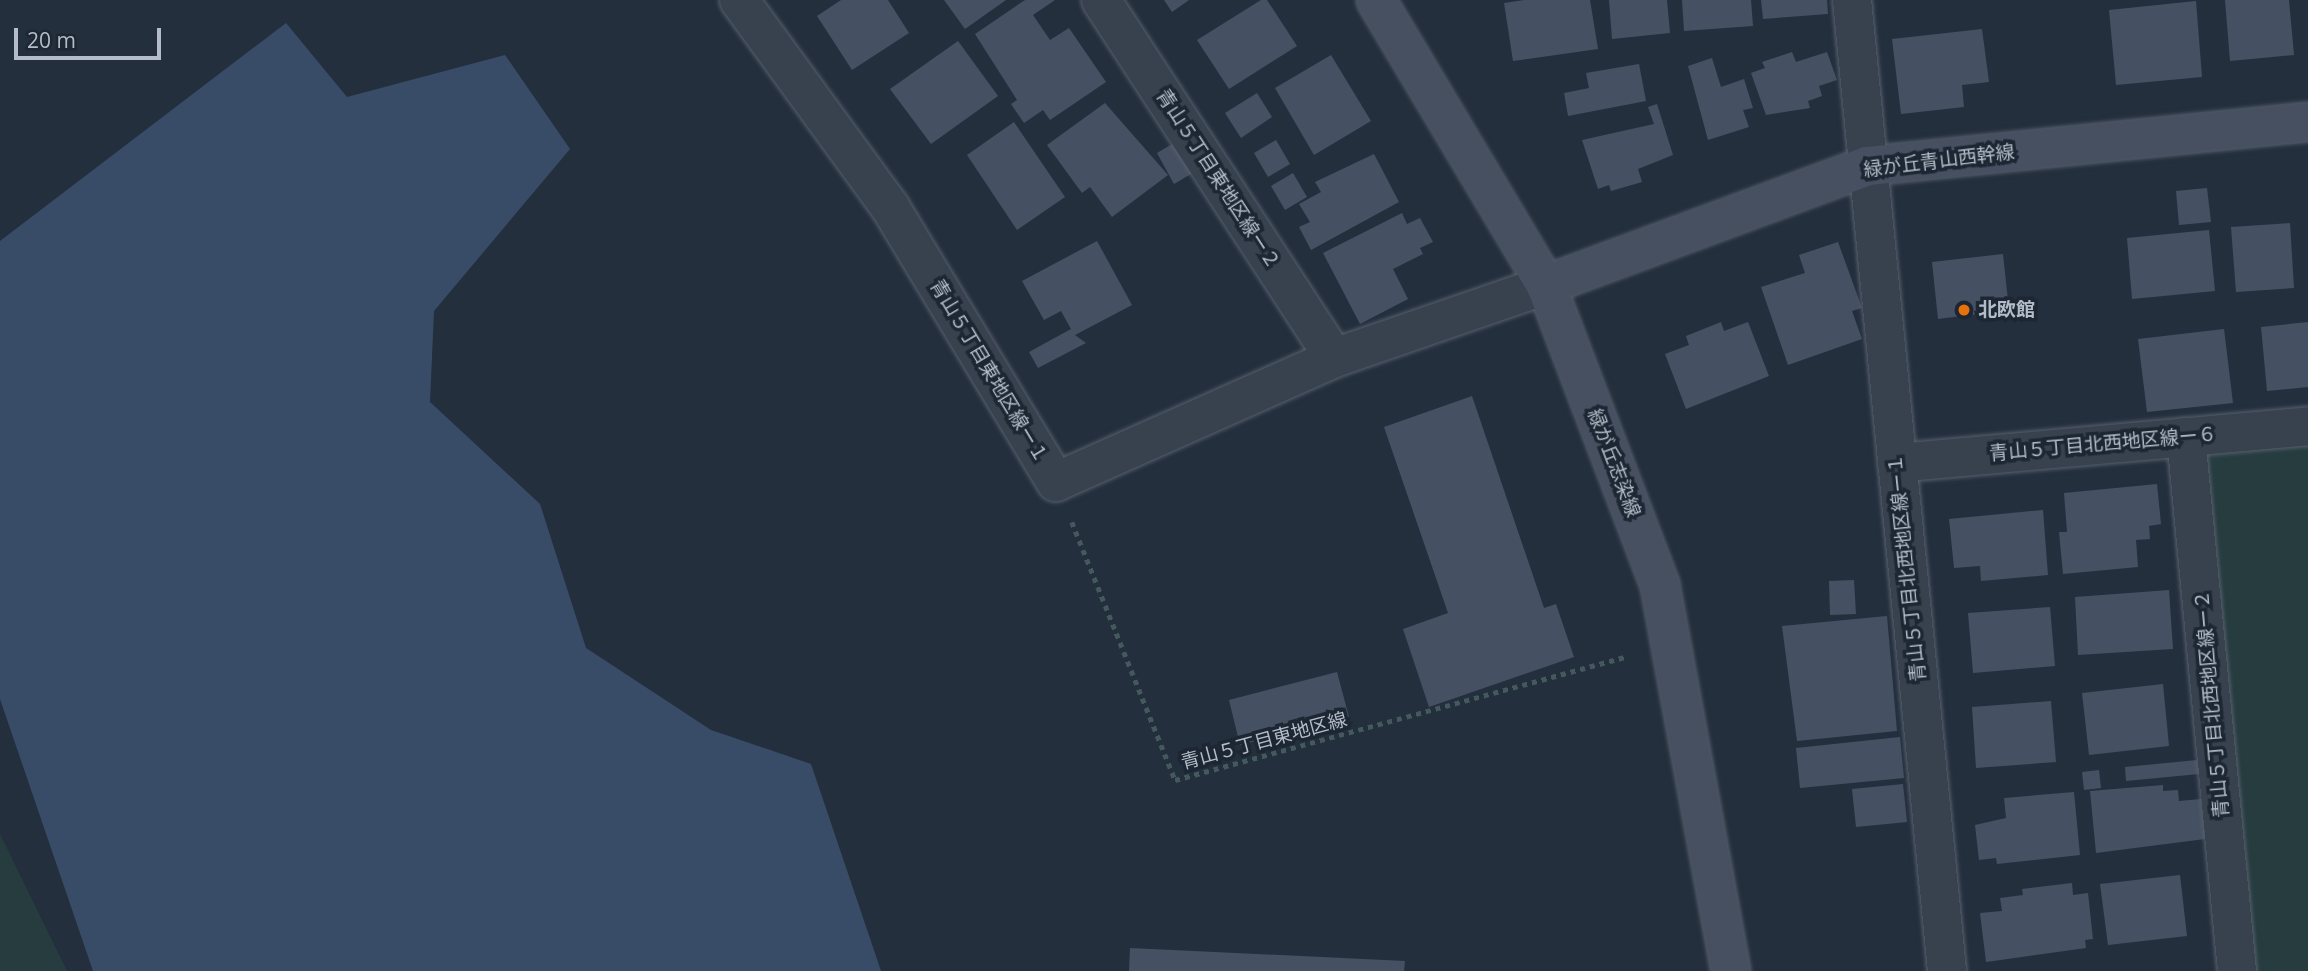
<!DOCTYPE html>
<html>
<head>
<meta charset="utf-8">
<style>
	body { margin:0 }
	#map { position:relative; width:2308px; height:971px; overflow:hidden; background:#242f3e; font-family:"Open Sans","Noto Sans JP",sans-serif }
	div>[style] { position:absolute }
	.green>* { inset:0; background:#263c3f }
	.water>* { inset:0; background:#394c67 }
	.building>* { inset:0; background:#455162 }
	.path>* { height:4.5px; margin-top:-2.25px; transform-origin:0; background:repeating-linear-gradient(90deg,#44595c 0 5px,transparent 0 10px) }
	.roads { filter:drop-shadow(0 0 2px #565f6c) drop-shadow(0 0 2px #565f6c) }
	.street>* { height:38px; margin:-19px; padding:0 19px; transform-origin:19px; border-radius:19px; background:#38414e }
	.secondary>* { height:38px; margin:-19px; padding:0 19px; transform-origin:19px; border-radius:19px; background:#465061 }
	.dots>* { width:19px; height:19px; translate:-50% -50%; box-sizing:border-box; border:4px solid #1d2633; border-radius:50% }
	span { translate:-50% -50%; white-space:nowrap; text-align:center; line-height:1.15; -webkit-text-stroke:7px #1d2633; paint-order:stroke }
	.street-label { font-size:19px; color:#b4bcc9 }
	.poi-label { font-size:19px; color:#b4bcc9; font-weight:700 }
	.left { translate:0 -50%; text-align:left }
	.scale { position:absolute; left:14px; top:28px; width:147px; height:32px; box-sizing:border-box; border:4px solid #b4bcc9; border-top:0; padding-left:9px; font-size:21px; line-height:24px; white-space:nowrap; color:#b4bcc9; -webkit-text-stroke:5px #1d2633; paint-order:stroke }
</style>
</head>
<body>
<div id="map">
	<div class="green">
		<i style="clip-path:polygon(2308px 426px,2308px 971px,2237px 971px,2186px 437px)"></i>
		<i style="clip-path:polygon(0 834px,67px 971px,0 971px)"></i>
	</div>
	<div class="water">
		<i style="clip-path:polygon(286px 23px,347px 97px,505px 55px,570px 149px,434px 311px,430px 402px,540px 504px,586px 648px,711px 730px,811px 764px,881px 971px,93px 971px,0 699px,0 241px)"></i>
	</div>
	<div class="building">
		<i style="clip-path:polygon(841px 0,888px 0,909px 33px,852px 70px,817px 16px)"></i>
		<i style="clip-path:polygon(944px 0,1006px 0,965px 29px)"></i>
		<i style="clip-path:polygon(1025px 0,1055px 0,1033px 15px,1050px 40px,1069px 28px,1106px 82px,1050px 120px,1043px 110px,1024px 123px,1011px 104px,1017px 100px,975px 34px)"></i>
		<i style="clip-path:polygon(1164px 0,1189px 0,1172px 12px)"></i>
		<i style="clip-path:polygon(1261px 0,1267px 0,1297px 46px,1229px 89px,1197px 40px)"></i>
		<i style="clip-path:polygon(1524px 0,1590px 0,1598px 49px,1513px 61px,1504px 3px)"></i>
		<i style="clip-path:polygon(1609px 0,1667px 0,1670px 33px,1612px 39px)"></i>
		<i style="clip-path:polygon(1682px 0,1751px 0,1753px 26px,1684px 31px)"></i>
		<i style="clip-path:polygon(1761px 0,1827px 0,1828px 14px,1763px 19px)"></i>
		<i style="clip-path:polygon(2225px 0,2289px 0,2294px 55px,2230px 61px)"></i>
		<i style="clip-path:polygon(2196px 1px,2202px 77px,2116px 85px,2109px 10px)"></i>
		<i style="clip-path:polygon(1982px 29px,1989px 82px,1962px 85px,1964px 107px,1901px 114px,1892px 39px)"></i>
		<i style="clip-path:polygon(958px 41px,998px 96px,931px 144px,890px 89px)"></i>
		<i style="clip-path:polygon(1792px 52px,1796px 62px,1827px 52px,1837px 80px,1819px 86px,1822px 96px,1808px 101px,1810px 108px,1766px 115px,1751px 73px,1765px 68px,1762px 62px)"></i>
		<i style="clip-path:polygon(1331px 55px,1371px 121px,1314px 155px,1275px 88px)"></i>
		<i style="clip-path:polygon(1712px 58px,1721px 87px,1744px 79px,1753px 108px,1743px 110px,1749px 127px,1708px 140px,1688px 66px)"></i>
		<i style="clip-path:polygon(1639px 64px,1646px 101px,1568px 116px,1564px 93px,1589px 88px,1586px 73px)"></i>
		<i style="clip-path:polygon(1257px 93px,1272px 117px,1241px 138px,1225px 113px)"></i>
		<i style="clip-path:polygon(1105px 103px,1168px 175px,1112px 217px,1090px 187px,1082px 193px,1047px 145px)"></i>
		<i style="clip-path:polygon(1657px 104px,1673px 155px,1638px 169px,1642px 182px,1611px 191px,1609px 185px,1598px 189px,1582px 140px,1654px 124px,1648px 107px)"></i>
		<i style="clip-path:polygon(1014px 122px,1065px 197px,1017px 230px,967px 155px)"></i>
		<i style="clip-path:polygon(1179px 140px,1196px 171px,1174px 184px,1157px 153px)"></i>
		<i style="clip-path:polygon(1276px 140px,1290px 164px,1268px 177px,1254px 153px)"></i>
		<i style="clip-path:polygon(1374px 154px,1399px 202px,1311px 250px,1299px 227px,1310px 222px,1299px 204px,1321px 192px,1315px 182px)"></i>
		<i style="clip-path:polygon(1293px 173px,1307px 197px,1285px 210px,1271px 186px)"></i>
		<i style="clip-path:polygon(2207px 188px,2211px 222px,2179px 225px,2176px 191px)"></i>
		<i style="clip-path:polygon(1402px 213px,1407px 224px,1420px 218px,1433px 242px,1420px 248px,1423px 254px,1393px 269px,1408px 299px,1360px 324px,1323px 253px)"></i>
		<i style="clip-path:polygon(2290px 223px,2294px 288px,2236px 292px,2231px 227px)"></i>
		<i style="clip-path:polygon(2209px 230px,2215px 291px,2132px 299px,2127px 238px)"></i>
		<i style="clip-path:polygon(1097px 241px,1132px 305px,1075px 335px,1086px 343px,1038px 368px,1029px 352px,1071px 329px,1061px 311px,1044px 320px,1022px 281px)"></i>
		<i style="clip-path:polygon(1838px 242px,1862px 308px,1852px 311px,1862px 339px,1788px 365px,1761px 287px,1805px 273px,1799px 255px)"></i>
		<i style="clip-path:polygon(2003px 254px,2009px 310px,1938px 319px,1932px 262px)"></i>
		<i style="clip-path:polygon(1721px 322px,1724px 331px,1748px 322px,1769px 376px,1686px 409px,1665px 354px,1689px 345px,1686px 336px)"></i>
		<i style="clip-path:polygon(2308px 322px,2308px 387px,2267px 391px,2261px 327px)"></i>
		<i style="clip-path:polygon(2224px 329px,2233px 403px,2147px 412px,2138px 339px)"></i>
		<i style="clip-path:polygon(1472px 396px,1544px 608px,1556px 604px,1574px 657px,1429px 707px,1403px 629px,1448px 613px,1384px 427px)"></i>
		<i style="clip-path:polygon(2157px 484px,2161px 524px,2149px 526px,2150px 539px,2136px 540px,2138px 567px,2063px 574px,2059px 532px,2067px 532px,2064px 493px)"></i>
		<i style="clip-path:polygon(2043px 510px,2048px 575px,1981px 581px,1980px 566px,1954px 568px,1949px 519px)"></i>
		<i style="clip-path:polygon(1854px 580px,1856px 614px,1830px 615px,1829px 581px)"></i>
		<i style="clip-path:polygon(2169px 590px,2173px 649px,2078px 655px,2075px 597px)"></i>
		<i style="clip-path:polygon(2050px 607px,2055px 666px,1973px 673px,1968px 613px)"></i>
		<i style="clip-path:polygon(1887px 616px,1897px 731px,1797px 741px,1782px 626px)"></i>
		<i style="clip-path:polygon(1337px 672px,1349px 717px,1240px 745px,1229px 700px)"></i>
		<i style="clip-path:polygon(2163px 684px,2169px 746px,2089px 755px,2082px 693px)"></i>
		<i style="clip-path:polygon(2051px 701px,2056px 762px,1976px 768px,1972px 707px)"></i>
		<i style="clip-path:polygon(1900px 737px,1904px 778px,1800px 788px,1796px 748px)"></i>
		<i style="clip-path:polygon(2197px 760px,2199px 774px,2126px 781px,2125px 767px)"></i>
		<i style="clip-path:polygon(2099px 770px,2101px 788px,2084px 790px,2082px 772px)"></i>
		<i style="clip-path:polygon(1903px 784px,1907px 822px,1856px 827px,1852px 789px)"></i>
		<i style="clip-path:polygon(2163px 785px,2163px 791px,2178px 790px,2179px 801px,2201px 799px,2205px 839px,2096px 853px,2090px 791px)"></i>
		<i style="clip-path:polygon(2074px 792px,2080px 855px,1997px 864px,1996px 858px,1979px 860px,1975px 825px,2006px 818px,2004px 798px)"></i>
		<i style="clip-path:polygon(2180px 875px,2187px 936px,2108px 945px,2100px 884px)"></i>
		<i style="clip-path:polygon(2072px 883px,2073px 895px,2088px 893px,2093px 939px,2085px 940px,2086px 948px,1986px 962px,1980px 913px,2002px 911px,2000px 898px,2023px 895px,2022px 889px)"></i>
		<i style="clip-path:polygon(1130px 948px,1405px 961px,1404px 971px,1129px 971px)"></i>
	</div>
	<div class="path">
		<i style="left:1072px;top:522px;width:278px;rotate:68.2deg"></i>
		<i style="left:1175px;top:780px;width:469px;rotate:-15.3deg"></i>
	</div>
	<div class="roads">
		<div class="street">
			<i style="left:739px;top:0;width:256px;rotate:53.9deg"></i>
			<i style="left:890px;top:207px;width:321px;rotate:58.9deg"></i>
			<i style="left:1056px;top:482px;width:304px;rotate:-24deg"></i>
			<i style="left:1334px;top:358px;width:224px;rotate:-19deg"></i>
			<i style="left:1101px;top:0;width:427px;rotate:56.9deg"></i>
			<i style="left:1852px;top:0;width:976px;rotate:84.41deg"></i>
			<i style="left:2186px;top:437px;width:536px;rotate:84.54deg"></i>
			<i style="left:1897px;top:463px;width:413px;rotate:-5.1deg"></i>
		</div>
		<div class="secondary">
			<i style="left:1376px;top:0;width:332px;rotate:59.2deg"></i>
			<i style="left:1546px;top:285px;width:321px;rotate:69.2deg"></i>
			<i style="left:1660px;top:585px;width:392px;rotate:79.6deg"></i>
			<i style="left:1546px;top:285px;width:343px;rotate:-20.3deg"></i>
			<i style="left:1868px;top:166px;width:442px;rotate:-5.7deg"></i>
		</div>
	</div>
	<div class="dots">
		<i style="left:1964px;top:310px;background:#e8710a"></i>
	</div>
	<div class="street-label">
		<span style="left:1939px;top:161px;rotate:-7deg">緑が丘青山西幹線</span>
		<span style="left:1218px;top:179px;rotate:57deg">青山５丁目東地区線ー２</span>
		<span style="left:989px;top:371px;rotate:59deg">青山５丁目東地区線ー１</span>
		<span style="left:2103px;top:444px;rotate:-5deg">青山５丁目北西地区線ー６</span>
		<span style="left:1614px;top:463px;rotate:69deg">緑が丘志染線</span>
		<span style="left:1907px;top:568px;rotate:-96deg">青山５丁目北西地区線ー１</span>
		<span style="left:2212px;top:704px;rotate:-95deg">青山５丁目北西地区線ー２</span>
		<span style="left:1264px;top:741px;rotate:-15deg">青山５丁目東地区線</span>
	</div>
	<div class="poi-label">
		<span class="left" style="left:1978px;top:310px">北欧館</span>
	</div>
	<div class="scale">20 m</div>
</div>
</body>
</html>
